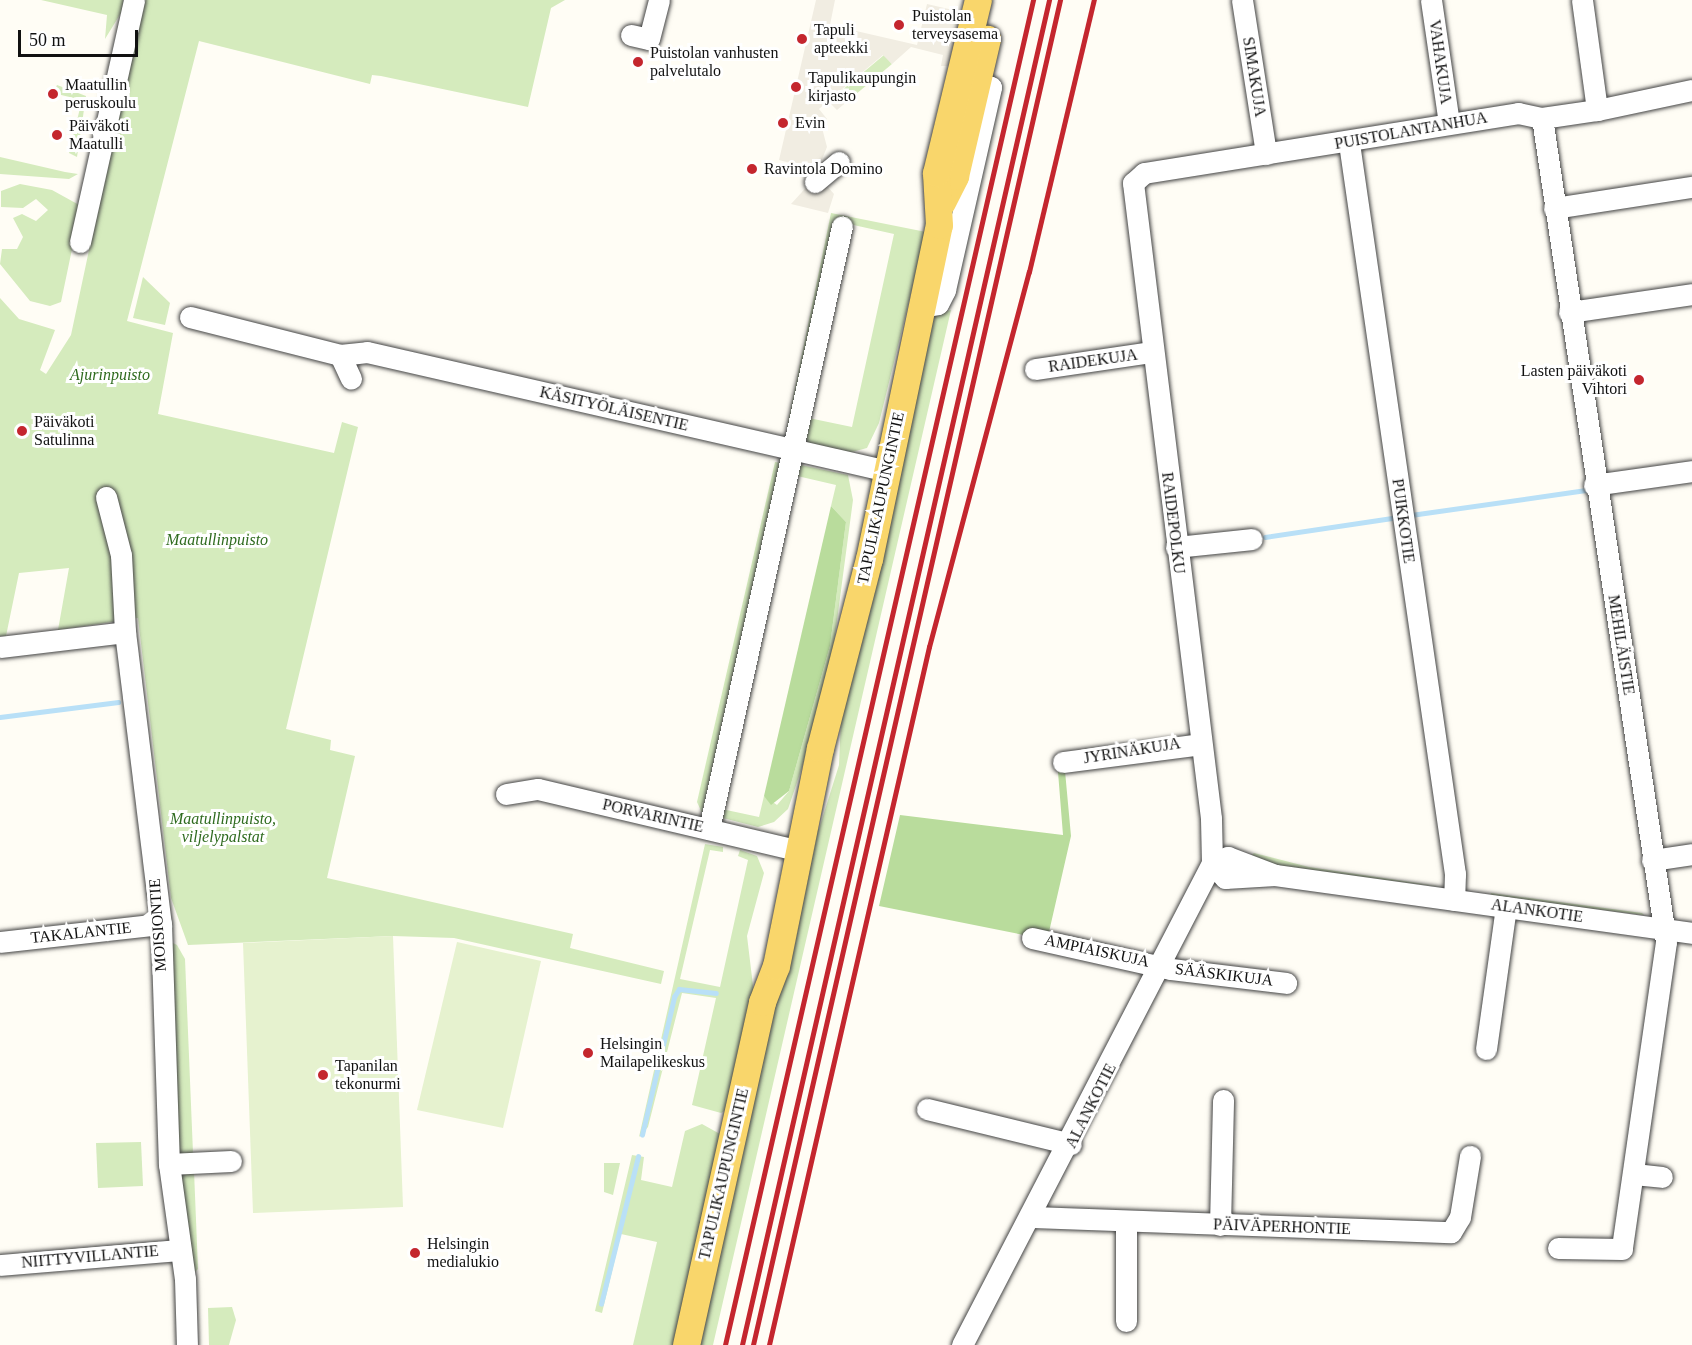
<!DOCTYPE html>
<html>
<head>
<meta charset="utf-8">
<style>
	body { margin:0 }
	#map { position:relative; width:1692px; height:1345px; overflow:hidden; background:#fffdf5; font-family:Georgia,serif }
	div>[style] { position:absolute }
	.green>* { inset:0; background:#d5ebbd }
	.forest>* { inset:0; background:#b9dc9c }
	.pitch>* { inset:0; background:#e6f2cf }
	.plaza>* { inset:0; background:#f1ede2 }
	.stream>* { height:4.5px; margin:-2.25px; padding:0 2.25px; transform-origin:2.25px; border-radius:2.25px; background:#b9e0f7 }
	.roads { filter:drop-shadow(0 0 2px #444) drop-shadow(0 0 2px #444) }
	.minor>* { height:21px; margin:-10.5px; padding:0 10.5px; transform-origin:10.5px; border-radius:10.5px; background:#fff }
	.major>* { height:27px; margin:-13.5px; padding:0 13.5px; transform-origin:13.5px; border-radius:13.5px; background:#f9d66b }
	.rail>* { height:4.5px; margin:-2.25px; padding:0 2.25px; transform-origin:2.25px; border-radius:2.25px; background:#c4262e }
	.dots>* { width:16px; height:16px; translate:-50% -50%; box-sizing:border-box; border:3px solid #fff; border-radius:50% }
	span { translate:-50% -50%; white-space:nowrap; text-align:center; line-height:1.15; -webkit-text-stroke:6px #fff; paint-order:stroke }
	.poi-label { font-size:16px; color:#111 }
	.left { translate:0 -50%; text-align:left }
	.right { translate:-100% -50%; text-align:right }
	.street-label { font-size:16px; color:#111 }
	.park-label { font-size:16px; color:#2f6b1f; font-style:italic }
	.scale { position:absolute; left:18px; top:30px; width:120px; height:27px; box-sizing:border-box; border:3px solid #111; border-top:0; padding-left:8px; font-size:18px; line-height:21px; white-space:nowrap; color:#111; -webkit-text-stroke:4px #fff; paint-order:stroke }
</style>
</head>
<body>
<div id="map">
	<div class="green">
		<i style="clip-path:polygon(41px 0,123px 0,124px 8px,105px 39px,107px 15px)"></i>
		<i style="clip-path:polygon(142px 0,565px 0,551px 8px,528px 107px,381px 76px,372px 75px,370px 84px,199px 41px,127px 321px,173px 333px,158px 414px,334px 453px,342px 422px,358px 427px,286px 729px,331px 740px,330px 750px,355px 756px,327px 878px,573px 934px,570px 948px,664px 971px,661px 984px,454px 938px,393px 936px,188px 945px,171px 898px,138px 618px,58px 630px,69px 568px,19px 573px,6px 636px,0 636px,0 298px,19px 319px,55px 330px,40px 370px,46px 374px,71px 335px)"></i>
		<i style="clip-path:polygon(884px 55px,892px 64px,849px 100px,841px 91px)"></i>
		<i style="clip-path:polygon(57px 85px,86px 96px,77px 157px,69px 153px,82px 100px,53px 93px)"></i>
		<i style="clip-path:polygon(0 157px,65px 172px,78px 174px,69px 179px,0 174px)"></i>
		<i style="clip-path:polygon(20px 184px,52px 190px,81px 206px,61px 302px,50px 306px,30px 301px,0 264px,2px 249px,17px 249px,23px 237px,13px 218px,22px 214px,36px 221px,48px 210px,36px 199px,23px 208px,1px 207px,1px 191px)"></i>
		<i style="clip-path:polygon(831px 213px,926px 232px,879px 423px,867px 448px,848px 453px,807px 444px,804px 417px,852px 427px,894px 234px,840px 222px,792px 426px,787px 427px)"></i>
		<i style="clip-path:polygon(143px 277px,170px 303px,165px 325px,133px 318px)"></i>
		<i style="clip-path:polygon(951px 310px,713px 1345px,695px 1345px,813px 831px,819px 829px,839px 765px,841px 720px,930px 315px)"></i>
		<i style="clip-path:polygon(775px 462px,781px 463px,702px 813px,697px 802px)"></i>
		<i style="clip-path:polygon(796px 464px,848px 475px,853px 500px,834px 643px,815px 729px,788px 809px,774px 822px,758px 827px,715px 816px,717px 808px,759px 817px,764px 796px,777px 805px,789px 791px,830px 646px,846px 522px,831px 506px,836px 485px,793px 475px)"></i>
		<i style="clip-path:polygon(705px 844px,723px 847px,723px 852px,710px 850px,680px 979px,720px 987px,748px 860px,738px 856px,740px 850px,757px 856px,764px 873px,747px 936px,754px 994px,730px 1108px,721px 1113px,692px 1105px,716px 998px,682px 993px,648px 1127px,639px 1137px)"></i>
		<i style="clip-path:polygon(1254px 853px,1309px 867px,1444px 887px,1295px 870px,1249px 857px)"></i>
		<i style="clip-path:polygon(1491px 893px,1642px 913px,1644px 915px,1490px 897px)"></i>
		<i style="clip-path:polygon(167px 940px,177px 945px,185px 959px,193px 1153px,179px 1156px)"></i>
		<i style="clip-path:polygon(702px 1124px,720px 1134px,677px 1345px,633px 1345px,657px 1242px,621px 1234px,602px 1313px,595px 1311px,632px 1155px,644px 1157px,641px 1180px,672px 1187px,685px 1131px)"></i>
		<i style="clip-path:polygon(141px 1142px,143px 1186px,98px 1188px,96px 1143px)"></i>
		<i style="clip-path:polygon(604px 1163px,620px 1163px,613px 1195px,604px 1192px)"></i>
		<i style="clip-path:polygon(194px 1171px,198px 1269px,194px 1273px,178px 1172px)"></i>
		<i style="clip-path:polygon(232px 1307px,236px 1320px,229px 1345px,209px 1345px,208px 1308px)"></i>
	</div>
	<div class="forest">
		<i style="clip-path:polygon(831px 506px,846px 522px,830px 646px,789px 791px,771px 805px,764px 796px)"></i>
		<i style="clip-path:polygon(1065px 771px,1071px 836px,1049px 932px,1024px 935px,879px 906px,900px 815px,1063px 835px,1058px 772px)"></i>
	</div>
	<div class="pitch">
		<i style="clip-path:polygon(393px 936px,403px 1207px,253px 1213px,243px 943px)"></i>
		<i style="clip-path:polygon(457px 942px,541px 961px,503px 1128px,417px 1110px)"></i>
	</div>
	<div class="plaza">
		<i style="clip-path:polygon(816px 0,835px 0,830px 25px,917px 45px,927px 4px,953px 10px,952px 16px,964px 19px,950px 66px,941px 66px,943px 55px,911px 47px,892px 64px,883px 55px,841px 90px,849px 100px,837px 110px,828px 101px,819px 109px,827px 119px,821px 124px,827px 147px,816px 174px,834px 194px,828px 213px,791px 204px,812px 181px,805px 167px,779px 160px)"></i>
	</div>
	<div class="stream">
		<i style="left:1411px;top:515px;width:178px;rotate:-8.1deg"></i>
		<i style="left:1265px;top:537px;width:128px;rotate:-8.5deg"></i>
		<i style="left:0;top:717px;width:119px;rotate:-7.2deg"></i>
		<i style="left:642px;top:1135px;width:142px;rotate:-76.9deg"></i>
		<i style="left:674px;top:997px;width:9px;rotate:-58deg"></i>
		<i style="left:679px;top:989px;width:37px;rotate:6deg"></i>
		<i style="left:601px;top:1304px;width:152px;rotate:-75.9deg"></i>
	</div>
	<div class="roads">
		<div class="minor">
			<i style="left:1242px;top:0;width:156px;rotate:81.1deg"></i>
			<i style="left:1431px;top:0;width:124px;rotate:81.7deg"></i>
			<i style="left:1582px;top:0;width:111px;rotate:82.2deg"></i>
			<i style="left:631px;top:35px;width:18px;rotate:13deg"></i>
			<i style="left:649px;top:39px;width:40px;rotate:-75.6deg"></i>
			<i style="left:1542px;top:118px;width:833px;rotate:81.44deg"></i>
			<i style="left:1666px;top:942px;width:310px;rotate:98.2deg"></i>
			<i style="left:1622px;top:1249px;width:64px;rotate:-179.1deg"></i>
			<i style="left:1349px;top:143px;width:739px;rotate:81.75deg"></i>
			<i style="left:1455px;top:874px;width:26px;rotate:92deg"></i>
			<i style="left:815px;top:182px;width:31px;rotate:-40deg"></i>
			<i style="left:1554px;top:208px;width:140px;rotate:-8.7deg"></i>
			<i style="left:80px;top:242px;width:248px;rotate:-77.4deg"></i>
			<i style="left:921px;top:307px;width:17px;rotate:-10deg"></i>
			<i style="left:938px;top:304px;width:16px;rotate:-63deg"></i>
			<i style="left:945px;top:290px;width:208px;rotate:-77.2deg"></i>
			<i style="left:991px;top:87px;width:16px;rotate:-165deg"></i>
			<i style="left:1569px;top:312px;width:124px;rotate:-8.3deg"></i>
			<i style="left:190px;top:317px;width:155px;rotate:14.2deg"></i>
			<i style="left:340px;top:355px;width:27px;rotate:-6deg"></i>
			<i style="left:367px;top:352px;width:534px;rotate:12.87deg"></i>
			<i style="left:340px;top:355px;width:26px;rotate:65deg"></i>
			<i style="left:1035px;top:369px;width:118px;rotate:-8.3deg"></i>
			<i style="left:1594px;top:485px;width:99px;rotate:-8.1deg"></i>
			<i style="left:106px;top:497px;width:60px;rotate:75.5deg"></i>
			<i style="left:121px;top:555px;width:77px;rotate:87deg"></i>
			<i style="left:1176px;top:547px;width:76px;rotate:-6deg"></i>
			<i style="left:0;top:647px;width:126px;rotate:-6.8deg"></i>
			<i style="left:125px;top:632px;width:294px;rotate:83deg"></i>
			<i style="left:161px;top:924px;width:240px;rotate:88.1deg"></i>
			<i style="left:169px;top:1164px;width:116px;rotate:82.1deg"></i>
			<i style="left:185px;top:1279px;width:66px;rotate:88.3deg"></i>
			<i style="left:1063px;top:762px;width:139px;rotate:-7.4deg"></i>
			<i style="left:506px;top:794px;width:32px;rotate:-9deg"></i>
			<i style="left:538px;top:789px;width:269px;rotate:13.3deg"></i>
			<i style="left:709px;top:829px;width:617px;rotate:-77.56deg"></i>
			<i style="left:1652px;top:860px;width:40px;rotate:-8.5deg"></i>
			<i style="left:1212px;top:863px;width:20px;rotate:49deg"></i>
			<i style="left:1225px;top:878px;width:50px;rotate:-3.4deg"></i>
			<i style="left:1275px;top:875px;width:421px;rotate:7.9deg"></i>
			<i style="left:1212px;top:863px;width:17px;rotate:-21deg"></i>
			<i style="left:1228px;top:857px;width:50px;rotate:21deg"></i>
			<i style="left:1032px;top:938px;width:142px;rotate:12.6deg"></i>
			<i style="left:1171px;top:969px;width:116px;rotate:6.9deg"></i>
			<i style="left:0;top:942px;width:162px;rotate:-6.4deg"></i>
			<i style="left:1486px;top:1049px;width:143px;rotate:-82deg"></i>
			<i style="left:927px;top:1109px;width:148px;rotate:13.7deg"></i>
			<i style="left:169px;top:1164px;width:62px;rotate:-2.8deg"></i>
			<i style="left:1634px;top:1174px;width:28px;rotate:6deg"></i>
			<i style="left:1033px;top:1217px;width:418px;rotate:2.1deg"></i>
			<i style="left:1451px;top:1232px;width:17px;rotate:-59deg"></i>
			<i style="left:1460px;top:1217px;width:62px;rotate:-80.7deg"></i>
			<i style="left:1126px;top:1223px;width:98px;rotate:90deg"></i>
			<i style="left:1220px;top:1225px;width:125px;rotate:-88.6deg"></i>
			<i style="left:0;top:1265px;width:181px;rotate:-4.8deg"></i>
			<i style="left:962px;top:1345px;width:543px;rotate:-62.59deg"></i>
			<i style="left:1212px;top:863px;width:45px;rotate:-91.3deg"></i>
			<i style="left:1211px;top:818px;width:640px;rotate:-97deg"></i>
			<i style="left:1133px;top:183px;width:15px;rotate:-42deg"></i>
			<i style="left:1144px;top:173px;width:379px;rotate:-9.1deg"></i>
			<i style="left:1518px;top:113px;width:25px;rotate:12deg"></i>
			<i style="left:1542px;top:118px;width:56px;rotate:-8.3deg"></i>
			<i style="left:1597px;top:110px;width:97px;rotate:-11.9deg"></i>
		</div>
		<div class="major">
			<i style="left:942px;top:202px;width:29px;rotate:-63deg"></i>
			<i style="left:955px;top:176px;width:141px;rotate:-76.9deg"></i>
			<i style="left:686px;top:1345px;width:351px;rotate:-77.5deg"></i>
			<i style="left:762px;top:1002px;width:39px;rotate:-69deg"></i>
			<i style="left:776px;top:966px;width:222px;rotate:-78.6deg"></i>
			<i style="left:820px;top:748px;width:195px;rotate:-75.5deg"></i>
			<i style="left:869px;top:559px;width:341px;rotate:-78.2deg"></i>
			<i style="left:939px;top:225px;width:52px;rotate:-93.3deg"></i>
			<i style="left:936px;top:173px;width:178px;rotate:-76.4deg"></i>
		</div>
	</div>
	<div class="rail">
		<i style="left:725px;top:1345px;width:1380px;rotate:-77.1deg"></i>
		<i style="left:742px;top:1345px;width:1380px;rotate:-77.14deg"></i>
		<i style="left:753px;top:1345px;width:1380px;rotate:-77.14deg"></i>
		<i style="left:769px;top:1345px;width:716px;rotate:-77.09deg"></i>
		<i style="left:929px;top:647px;width:388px;rotate:-75.1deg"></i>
		<i style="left:1029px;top:272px;width:280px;rotate:-76.6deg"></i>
	</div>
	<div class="dots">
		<i style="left:899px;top:25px;background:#c4262e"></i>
		<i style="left:802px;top:39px;background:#c4262e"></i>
		<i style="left:638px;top:62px;background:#c4262e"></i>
		<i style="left:796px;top:87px;background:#c4262e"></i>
		<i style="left:53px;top:94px;background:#c4262e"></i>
		<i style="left:783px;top:123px;background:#c4262e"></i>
		<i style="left:57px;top:135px;background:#c4262e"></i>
		<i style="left:752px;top:169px;background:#c4262e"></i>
		<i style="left:1639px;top:380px;background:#c4262e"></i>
		<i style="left:22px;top:431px;background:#c4262e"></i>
		<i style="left:588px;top:1053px;background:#c4262e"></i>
		<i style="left:323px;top:1075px;background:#c4262e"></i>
		<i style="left:415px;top:1253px;background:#c4262e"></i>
	</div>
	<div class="poi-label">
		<span class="left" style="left:912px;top:25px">Puistolan<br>terveysasema</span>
		<span class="left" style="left:814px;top:39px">Tapuli<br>apteekki</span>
		<span class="left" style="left:650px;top:62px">Puistolan vanhusten<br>palvelutalo</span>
		<span class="left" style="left:808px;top:87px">Tapulikaupungin<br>kirjasto</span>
		<span class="left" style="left:65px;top:94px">Maatullin<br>peruskoulu</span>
		<span class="left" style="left:795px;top:123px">Evin</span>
		<span class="left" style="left:69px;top:135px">Päiväkoti<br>Maatulli</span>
		<span class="left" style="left:764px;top:169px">Ravintola Domino</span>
		<span class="right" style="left:1627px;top:380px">Lasten päiväkoti<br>Vihtori</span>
		<span class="left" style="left:34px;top:431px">Päiväkoti<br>Satulinna</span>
		<span class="left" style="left:600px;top:1053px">Helsingin<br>Mailapelikeskus</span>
		<span class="left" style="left:335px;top:1075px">Tapanilan<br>tekonurmi</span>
		<span class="left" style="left:427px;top:1253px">Helsingin<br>medialukio</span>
	</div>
	<div class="street-label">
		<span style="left:1440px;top:62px;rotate:82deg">VAHAKUJA</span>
		<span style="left:1254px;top:77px;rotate:81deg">SIMAKUJA</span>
		<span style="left:1411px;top:131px;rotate:-10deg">PUISTOLANTANHUA</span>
		<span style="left:1093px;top:361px;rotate:-8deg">RAIDEKUJA</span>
		<span style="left:614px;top:409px;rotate:13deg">KÄSITYÖLÄISENTIE</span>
		<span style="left:881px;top:498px;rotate:-78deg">TAPULIKAUPUNGINTIE</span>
		<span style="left:1403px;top:521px;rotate:82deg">PUIKKOTIE</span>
		<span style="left:1173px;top:523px;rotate:83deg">RAIDEPOLKU</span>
		<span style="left:1621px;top:645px;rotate:81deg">MEHILÄISTIE</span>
		<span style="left:1132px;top:751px;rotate:-9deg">JYRINÄKUJA</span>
		<span style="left:653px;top:816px;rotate:13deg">PORVARINTIE</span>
		<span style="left:1537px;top:911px;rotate:8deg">ALANKOTIE</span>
		<span style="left:158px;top:925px;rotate:-94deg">MOISIONTIE</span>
		<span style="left:81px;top:933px;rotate:-6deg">TAKALANTIE</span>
		<span style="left:1097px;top:951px;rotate:12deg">AMPIAISKUJA</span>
		<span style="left:1224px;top:975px;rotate:7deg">SÄÄSKIKUJA</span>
		<span style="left:1091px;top:1106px;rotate:-63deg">ALANKOTIE</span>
		<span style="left:724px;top:1174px;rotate:-77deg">TAPULIKAUPUNGINTIE</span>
		<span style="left:1282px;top:1227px;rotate:2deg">PÄIVÄPERHONTIE</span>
		<span style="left:90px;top:1257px;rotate:-5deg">NIITTYVILLANTIE</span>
	</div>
	<div class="park-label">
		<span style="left:110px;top:375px">Ajurinpuisto</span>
		<span style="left:217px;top:540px">Maatullinpuisto</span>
		<span style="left:223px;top:828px">Maatullinpuisto,<br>viljelypalstat</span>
	</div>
	<div class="scale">50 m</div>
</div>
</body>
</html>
